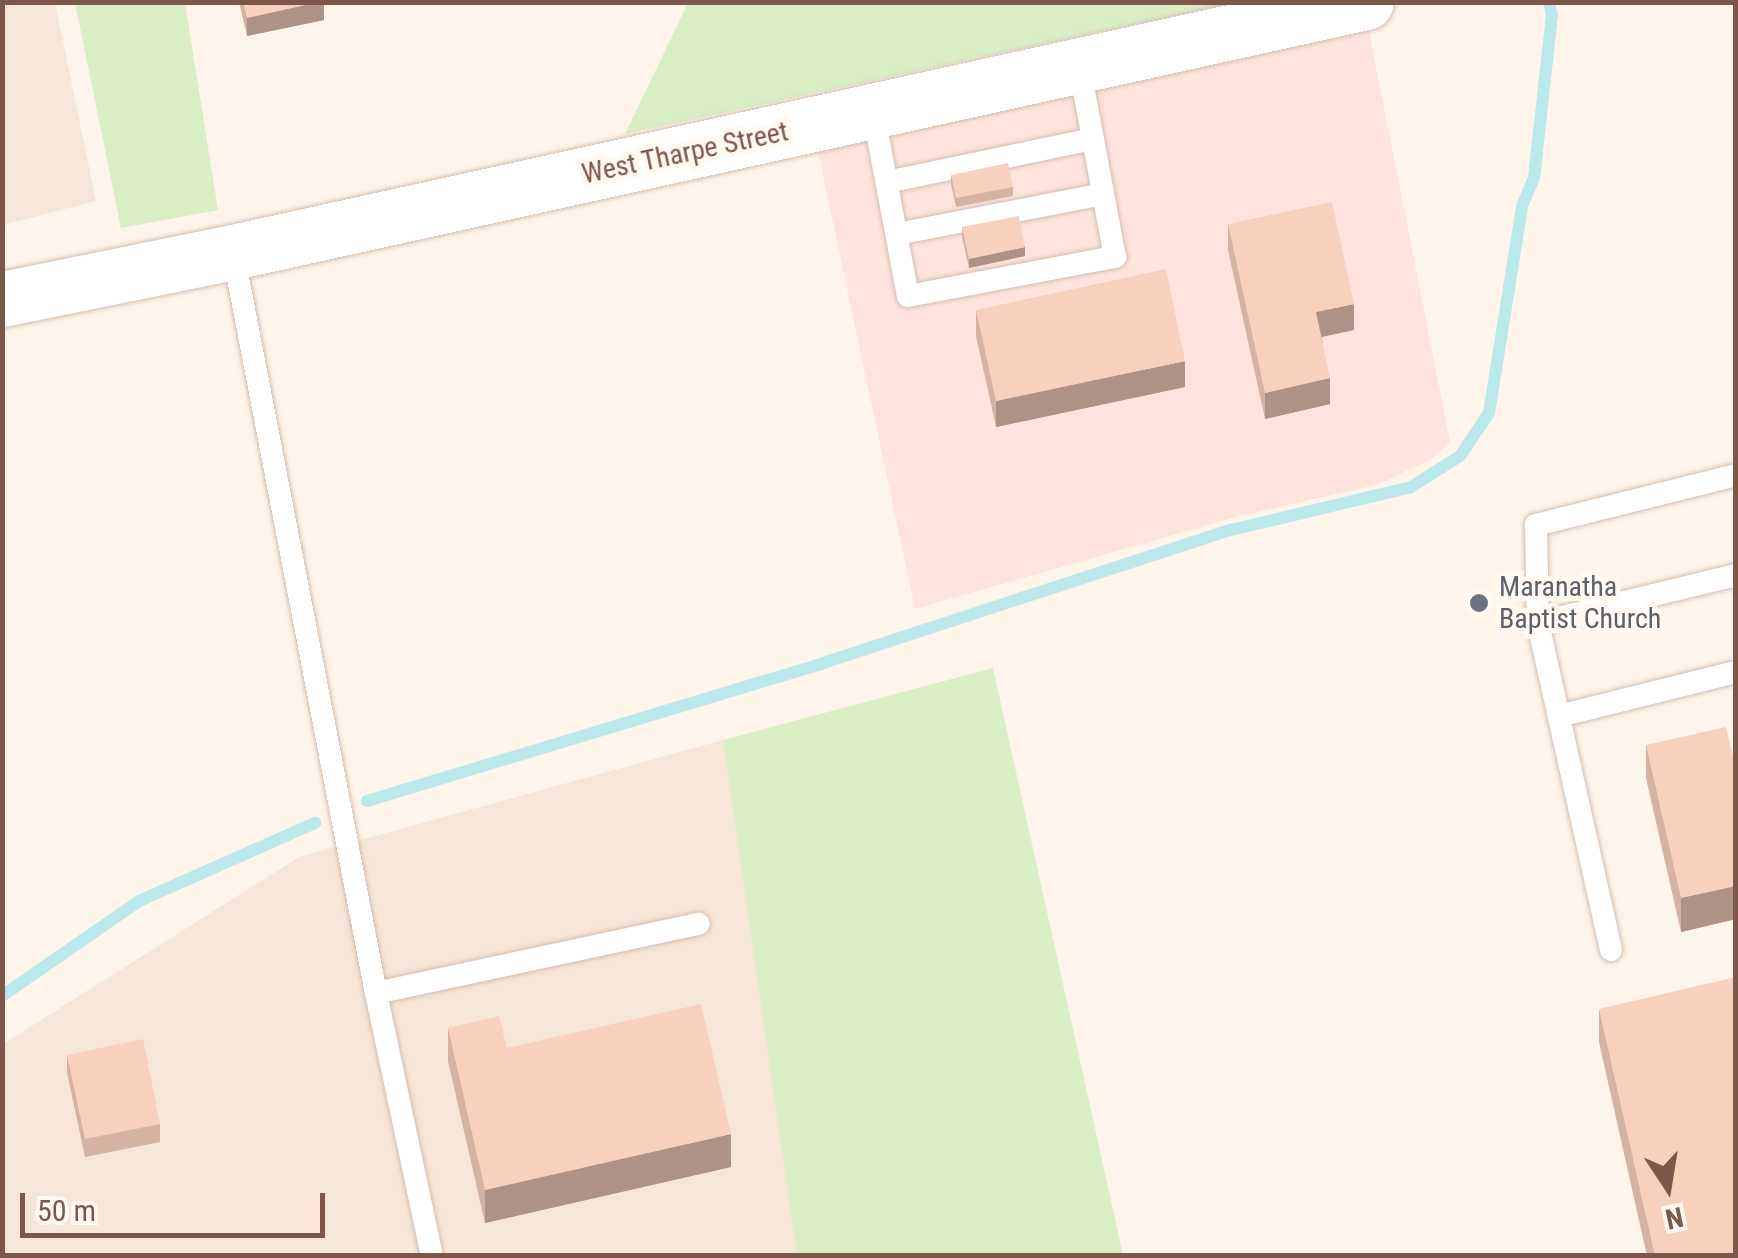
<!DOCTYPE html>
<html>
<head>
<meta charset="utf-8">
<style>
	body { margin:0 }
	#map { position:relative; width:1738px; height:1258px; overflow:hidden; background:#fef4e9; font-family:"Roboto Condensed",sans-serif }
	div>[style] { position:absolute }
	.residential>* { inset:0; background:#f7e6d7 }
	.commercial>* { inset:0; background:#ffe4dd }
	.green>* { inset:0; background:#d9eec5 }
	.stream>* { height:12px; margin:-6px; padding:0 6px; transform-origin:6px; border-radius:6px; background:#bbe8eb }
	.roads { filter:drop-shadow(0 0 2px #d5bdb0) drop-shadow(0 0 2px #d5bdb0) }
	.service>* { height:22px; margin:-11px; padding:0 11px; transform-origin:11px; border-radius:11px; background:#fff }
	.secondary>* { height:55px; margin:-27.5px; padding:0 27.5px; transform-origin:27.5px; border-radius:27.5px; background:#fff }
	.wall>* { inset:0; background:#d4b3a3 }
	.shaded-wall>* { inset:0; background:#ad9285 }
	.building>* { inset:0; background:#f7d0be }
	.dots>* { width:28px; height:28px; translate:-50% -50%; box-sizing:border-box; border:5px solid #fff9f2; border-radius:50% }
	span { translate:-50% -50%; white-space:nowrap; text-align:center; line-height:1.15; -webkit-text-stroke:10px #fff9f2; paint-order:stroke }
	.street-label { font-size:28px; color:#7d5749 }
	.worship-label { font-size:28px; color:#5b616d }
	.left { translate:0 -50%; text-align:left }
	.frame { position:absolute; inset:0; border:5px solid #7d5749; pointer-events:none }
	.north { position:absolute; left:1618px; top:1138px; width:100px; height:100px; -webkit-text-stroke:8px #fff9f2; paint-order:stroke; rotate:168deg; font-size:28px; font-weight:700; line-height:40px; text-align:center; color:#7d5749 }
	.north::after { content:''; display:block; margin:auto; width:35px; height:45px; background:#7d5749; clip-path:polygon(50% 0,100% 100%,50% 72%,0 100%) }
	.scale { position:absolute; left:20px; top:1193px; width:305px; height:45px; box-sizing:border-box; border:5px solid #7d5749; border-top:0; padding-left:12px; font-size:30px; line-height:35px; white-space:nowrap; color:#7d5749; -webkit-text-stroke:8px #fff9f2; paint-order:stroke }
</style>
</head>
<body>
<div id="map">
	<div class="residential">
		<i style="clip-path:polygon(3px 2px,55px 3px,96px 201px,3px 225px)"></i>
		<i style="clip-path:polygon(723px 740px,800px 1255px,3px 1256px,3px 1044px,299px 857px)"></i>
	</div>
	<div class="commercial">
		<i style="clip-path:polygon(1368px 26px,1450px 442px,1432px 459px,1376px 485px,1235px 517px,915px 609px,817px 147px)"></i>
	</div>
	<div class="green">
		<i style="clip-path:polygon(75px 3px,185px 3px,218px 210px,121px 228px)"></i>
		<i style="clip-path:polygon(688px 3px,688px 2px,1233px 3px,625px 134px)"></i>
		<i style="clip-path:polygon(993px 668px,1123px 1255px,797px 1255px,723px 740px)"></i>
	</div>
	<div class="stream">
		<i style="left:367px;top:801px;width:476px;rotate:-16.8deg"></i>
		<i style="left:823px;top:663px;width:429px;rotate:-18.1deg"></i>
		<i style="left:1231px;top:530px;width:185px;rotate:-13.4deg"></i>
		<i style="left:1411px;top:487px;width:58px;rotate:-32.3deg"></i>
		<i style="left:1460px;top:456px;width:52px;rotate:-56deg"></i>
		<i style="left:1489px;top:413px;width:210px;rotate:-80.9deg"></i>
		<i style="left:1522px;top:206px;width:30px;rotate:-67deg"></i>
		<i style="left:1534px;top:178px;width:164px;rotate:-83.7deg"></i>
		<i style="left:1552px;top:15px;width:13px;rotate:-103deg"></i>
		<i style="left:2px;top:996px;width:167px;rotate:-34.7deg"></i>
		<i style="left:139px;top:901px;width:193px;rotate:-23.9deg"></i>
	</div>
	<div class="roads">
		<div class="service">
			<i style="left:873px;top:111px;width:188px;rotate:79.3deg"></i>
			<i style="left:908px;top:296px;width:211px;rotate:-10.7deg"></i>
			<i style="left:1115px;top:257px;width:195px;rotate:-100.6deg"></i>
			<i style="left:887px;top:182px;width:210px;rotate:-11.8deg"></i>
			<i style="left:897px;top:234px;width:210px;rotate:-11deg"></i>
			<i style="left:233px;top:252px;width:755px;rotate:79.08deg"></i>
			<i style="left:376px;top:993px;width:269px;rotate:78deg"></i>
			<i style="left:1538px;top:623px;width:204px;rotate:-13.6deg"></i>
			<i style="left:1559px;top:716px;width:182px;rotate:-14deg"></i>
			<i style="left:1611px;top:950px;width:335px;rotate:-102.6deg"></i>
			<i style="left:1538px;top:623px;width:98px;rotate:-91.2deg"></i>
			<i style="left:1536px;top:525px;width:206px;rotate:-14deg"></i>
			<i style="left:376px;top:993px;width:330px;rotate:-12.1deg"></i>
		</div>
		<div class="secondary">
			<i style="left:2px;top:299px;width:236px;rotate:-11.5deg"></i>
			<i style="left:233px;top:252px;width:1160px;rotate:-12.44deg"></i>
		</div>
	</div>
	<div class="wall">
		<i style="clip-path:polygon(239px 2px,324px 2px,324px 20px,247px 36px)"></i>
		<i style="clip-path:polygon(951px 175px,1013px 187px,1013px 196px,956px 207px,951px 184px)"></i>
		<i style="clip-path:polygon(1228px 224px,1354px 330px,1322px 337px,1330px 404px,1265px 419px,1228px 250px)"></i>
		<i style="clip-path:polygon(962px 227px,1025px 256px,969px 268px,962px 237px)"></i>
		<i style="clip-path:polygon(976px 310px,1185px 387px,996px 427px,976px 336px)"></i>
		<i style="clip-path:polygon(1646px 745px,1736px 769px,1736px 919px,1681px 932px,1646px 778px)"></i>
		<i style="clip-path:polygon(1599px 1009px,1736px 1256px,1647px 1256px,1599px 1042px)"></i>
		<i style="clip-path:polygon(448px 1028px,507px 1048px,731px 1167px,485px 1223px,448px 1061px)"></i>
		<i style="clip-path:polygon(67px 1055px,160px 1124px,160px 1142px,85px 1157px,67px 1073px)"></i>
	</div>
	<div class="shaded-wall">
		<i style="clip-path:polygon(319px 2px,324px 2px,324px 20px,247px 36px,247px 18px)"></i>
		<i style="clip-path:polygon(1025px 247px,1025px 256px,969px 268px,969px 259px)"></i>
		<i style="clip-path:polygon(1354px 304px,1354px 330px,1316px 338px,1316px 312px)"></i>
		<i style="clip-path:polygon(1185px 361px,1185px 387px,996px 427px,996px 401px)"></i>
		<i style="clip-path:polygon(1330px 378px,1330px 404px,1265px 419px,1265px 393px)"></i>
		<i style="clip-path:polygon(1736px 886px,1736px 919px,1681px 932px,1681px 898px)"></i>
		<i style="clip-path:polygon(731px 1134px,731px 1167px,485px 1223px,485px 1190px)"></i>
	</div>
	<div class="building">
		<i style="clip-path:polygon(243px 2px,319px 2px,247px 18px)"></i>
		<i style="clip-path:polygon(1008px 163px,1013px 187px,956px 198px,951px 175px)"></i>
		<i style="clip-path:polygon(1332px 202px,1354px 304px,1316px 312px,1330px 378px,1265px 393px,1228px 224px)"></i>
		<i style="clip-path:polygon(1019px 216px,1025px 247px,969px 259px,962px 227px)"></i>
		<i style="clip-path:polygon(1166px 269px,1185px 361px,996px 401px,976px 310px)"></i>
		<i style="clip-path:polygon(1726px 727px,1736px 769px,1736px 886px,1681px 898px,1646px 745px)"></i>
		<i style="clip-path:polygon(1736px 977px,1736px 1255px,1655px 1256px,1599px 1009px)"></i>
		<i style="clip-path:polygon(701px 1004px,731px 1134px,485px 1190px,448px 1028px,499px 1016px,507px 1048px)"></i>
		<i style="clip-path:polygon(143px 1039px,160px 1124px,85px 1139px,67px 1055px)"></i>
	</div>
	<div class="dots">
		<i style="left:1479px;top:603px;background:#6b7280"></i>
	</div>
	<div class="street-label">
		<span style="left:685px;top:153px;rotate:-12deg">West Tharpe Street</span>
	</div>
	<div class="worship-label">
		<span class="left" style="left:1499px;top:603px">Maranatha<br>Baptist Church</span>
	</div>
	<div class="frame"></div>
	<div class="north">N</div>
	<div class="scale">50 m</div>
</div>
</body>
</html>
